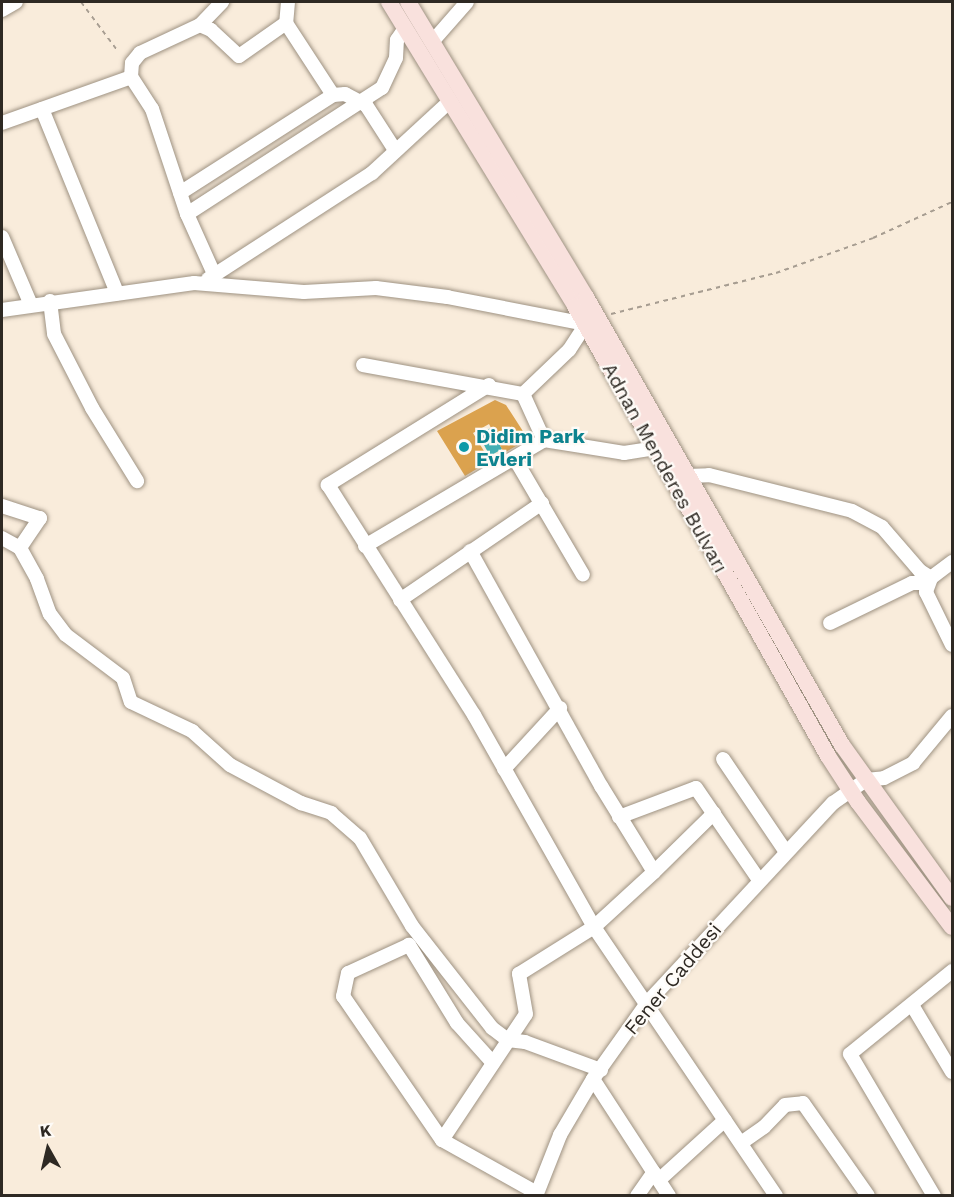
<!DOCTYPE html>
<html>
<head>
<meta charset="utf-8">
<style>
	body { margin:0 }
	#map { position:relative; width:954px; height:1197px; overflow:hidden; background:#f9ecdb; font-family:"Work Sans",sans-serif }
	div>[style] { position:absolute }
	.water>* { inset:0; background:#44afb3 }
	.building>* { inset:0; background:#dba24e }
	.path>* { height:2px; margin-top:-1px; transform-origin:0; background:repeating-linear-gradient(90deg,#a79d91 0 4.5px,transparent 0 9px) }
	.roads { filter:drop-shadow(0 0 2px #9e9282) drop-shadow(0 0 2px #9e9282) }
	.minor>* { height:14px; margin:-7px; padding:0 7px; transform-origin:7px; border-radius:7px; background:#fff }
	.major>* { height:16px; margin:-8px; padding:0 8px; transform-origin:8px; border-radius:8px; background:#f9e1dd }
	.dots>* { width:16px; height:16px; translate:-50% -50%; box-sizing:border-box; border:3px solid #fefbf7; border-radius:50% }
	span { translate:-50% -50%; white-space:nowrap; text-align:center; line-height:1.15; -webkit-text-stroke:4.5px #fefbf7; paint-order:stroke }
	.culture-label { font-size:20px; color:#0d838f; font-weight:700 }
	.left { translate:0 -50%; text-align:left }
	.street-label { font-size:20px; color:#2e2923 }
	.frame { position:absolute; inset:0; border:3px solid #2e2923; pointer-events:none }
	.north { position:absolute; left:18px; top:1119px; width:60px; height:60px; -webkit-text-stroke:4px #fefbf7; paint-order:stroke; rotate:352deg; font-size:16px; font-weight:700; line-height:24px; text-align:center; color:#2e2923 }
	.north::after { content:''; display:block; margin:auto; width:21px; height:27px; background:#2e2923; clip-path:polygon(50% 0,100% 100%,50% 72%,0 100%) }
</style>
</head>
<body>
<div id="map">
	<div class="water">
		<i style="clip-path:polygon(491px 428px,502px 449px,490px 456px,478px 434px)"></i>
	</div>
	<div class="building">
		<i style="clip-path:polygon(495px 400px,506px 405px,528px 439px,504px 453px,489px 424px,473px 433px,490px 461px,465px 476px,437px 431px)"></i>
	</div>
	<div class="path">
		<i style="left:81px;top:2px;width:60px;rotate:53.1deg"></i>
		<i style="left:611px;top:314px;width:170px;rotate:-14deg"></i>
		<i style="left:776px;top:273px;width:103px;rotate:-19.8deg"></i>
		<i style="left:873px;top:238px;width:87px;rotate:-24.5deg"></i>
	</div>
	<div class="roads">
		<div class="minor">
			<i style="left:288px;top:2px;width:21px;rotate:95deg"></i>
			<i style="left:286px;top:23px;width:86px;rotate:56.9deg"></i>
			<i style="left:2px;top:10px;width:16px;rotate:-30deg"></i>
			<i style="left:200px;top:25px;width:12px;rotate:24deg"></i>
			<i style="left:211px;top:30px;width:38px;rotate:43deg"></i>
			<i style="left:239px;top:56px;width:57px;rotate:-35.1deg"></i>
			<i style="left:432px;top:42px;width:53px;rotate:-48.8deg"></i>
			<i style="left:42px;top:109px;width:199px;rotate:67.8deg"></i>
			<i style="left:2px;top:123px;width:137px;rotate:-19.6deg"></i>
			<i style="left:180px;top:193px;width:182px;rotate:-32.6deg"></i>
			<i style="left:333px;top:95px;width:12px;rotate:-5deg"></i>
			<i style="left:345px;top:94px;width:24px;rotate:28deg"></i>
			<i style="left:366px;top:105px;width:54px;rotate:57.2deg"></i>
			<i style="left:187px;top:214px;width:232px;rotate:-32.9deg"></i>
			<i style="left:382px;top:88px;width:33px;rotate:-65deg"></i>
			<i style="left:396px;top:58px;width:18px;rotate:-87deg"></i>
			<i style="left:397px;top:40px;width:14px;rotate:-56deg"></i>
			<i style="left:2px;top:237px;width:74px;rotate:66.9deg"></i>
			<i style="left:214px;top:274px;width:66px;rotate:-114.2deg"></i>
			<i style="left:187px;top:214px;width:111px;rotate:-108.4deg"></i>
			<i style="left:152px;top:109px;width:38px;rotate:-123deg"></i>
			<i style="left:131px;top:77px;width:14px;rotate:-86deg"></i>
			<i style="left:132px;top:63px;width:13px;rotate:-51deg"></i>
			<i style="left:140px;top:53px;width:66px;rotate:-25deg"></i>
			<i style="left:200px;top:25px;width:32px;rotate:-46deg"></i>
			<i style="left:208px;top:279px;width:195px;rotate:-32.9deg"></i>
			<i style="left:372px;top:173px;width:106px;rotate:-42.7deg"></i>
			<i style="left:50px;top:301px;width:33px;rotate:83deg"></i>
			<i style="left:54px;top:334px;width:83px;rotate:62.8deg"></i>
			<i style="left:92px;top:408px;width:86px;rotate:58.3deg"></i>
			<i style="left:2px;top:310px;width:194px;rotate:-8deg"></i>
			<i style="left:194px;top:283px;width:110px;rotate:4.7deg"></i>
			<i style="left:304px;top:292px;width:72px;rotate:-3.2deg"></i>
			<i style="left:376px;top:288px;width:72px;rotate:7.2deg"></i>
			<i style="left:447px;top:297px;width:142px;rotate:11deg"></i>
			<i style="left:586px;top:324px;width:31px;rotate:123deg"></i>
			<i style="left:569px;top:350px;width:64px;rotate:136.3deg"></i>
			<i style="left:363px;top:365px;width:163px;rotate:10.3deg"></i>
			<i style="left:523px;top:394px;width:51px;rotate:65.5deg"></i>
			<i style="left:489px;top:385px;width:190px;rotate:148.2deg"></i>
			<i style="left:328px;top:485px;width:272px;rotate:57.6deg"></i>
			<i style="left:474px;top:715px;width:244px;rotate:60.5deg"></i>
			<i style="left:594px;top:927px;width:325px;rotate:55.9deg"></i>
			<i style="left:515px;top:459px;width:134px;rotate:59.6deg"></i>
			<i style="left:686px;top:476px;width:23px;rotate:-2deg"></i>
			<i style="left:709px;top:475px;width:147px;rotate:14.1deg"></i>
			<i style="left:852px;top:511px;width:34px;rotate:28deg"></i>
			<i style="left:882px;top:527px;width:58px;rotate:49.2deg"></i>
			<i style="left:920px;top:571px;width:13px;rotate:32deg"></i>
			<i style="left:2px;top:506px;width:40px;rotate:18deg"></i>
			<i style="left:40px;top:518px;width:36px;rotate:124deg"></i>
			<i style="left:2px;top:538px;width:21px;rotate:29deg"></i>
			<i style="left:20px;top:548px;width:35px;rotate:61deg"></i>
			<i style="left:37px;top:579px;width:37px;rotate:70deg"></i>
			<i style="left:50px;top:614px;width:26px;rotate:53deg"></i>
			<i style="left:66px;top:635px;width:71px;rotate:37deg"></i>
			<i style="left:123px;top:678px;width:25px;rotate:72deg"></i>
			<i style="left:131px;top:702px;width:68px;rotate:25.4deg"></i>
			<i style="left:192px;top:731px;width:51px;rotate:41.8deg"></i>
			<i style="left:230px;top:765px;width:81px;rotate:28.2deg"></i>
			<i style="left:301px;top:803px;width:32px;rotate:18deg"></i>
			<i style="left:331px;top:813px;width:38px;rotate:41deg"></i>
			<i style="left:360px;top:838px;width:102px;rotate:59.4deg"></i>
			<i style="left:412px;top:926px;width:130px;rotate:51.9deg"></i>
			<i style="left:492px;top:1028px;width:20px;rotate:37deg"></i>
			<i style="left:508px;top:1040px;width:17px;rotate:7deg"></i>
			<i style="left:525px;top:1042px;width:81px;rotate:20.2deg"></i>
			<i style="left:365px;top:546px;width:208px;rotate:-30.6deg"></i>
			<i style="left:544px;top:440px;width:81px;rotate:9.2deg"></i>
			<i style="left:624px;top:453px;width:30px;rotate:-9deg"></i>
			<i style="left:952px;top:562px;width:26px;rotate:143deg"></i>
			<i style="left:931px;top:578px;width:15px;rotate:110deg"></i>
			<i style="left:926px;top:592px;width:59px;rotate:63.9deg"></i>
			<i style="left:400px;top:600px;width:172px;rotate:-34.3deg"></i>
			<i style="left:830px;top:623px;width:91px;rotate:-26deg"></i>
			<i style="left:912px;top:583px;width:15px"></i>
			<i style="left:723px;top:759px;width:112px;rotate:55.9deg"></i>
			<i style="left:504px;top:769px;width:83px;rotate:-47.4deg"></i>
			<i style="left:619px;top:817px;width:82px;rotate:-20.6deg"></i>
			<i style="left:696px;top:788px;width:112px;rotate:55.6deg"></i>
			<i style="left:654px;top:872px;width:84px;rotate:-44.5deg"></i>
			<i style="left:912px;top:1005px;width:78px;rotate:59.2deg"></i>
			<i style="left:493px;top:1063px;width:54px;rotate:-132deg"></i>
			<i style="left:457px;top:1023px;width:92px;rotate:-121.6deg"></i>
			<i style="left:409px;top:945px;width:67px;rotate:155.3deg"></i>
			<i style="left:348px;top:973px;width:24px;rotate:102deg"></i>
			<i style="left:343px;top:996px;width:175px;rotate:55.5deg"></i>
			<i style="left:442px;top:1140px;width:109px;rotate:29.2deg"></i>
			<i style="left:593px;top:1079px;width:140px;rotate:57deg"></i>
			<i style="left:442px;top:1140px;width:151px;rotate:-56.3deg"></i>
			<i style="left:526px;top:1014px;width:41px;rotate:-99.9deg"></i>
			<i style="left:519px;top:974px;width:89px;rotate:-32.1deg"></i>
			<i style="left:594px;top:927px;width:81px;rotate:-42.5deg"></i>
			<i style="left:654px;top:872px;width:101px;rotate:-121.6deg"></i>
			<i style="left:601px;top:786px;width:269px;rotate:-119.1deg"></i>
			<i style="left:741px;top:1143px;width:28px;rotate:-35deg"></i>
			<i style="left:764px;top:1127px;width:30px;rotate:-46deg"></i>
			<i style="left:785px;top:1105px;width:18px;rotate:-6deg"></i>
			<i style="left:803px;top:1103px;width:113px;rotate:55deg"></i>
			<i style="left:659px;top:1180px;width:89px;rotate:-42.3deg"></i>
			<i style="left:536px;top:1196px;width:66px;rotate:-68.5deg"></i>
			<i style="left:560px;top:1135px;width:65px;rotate:-59.5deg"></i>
			<i style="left:593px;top:1079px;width:93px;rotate:-54.6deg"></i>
			<i style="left:647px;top:1003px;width:273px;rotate:-47.1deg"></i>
			<i style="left:833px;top:803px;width:40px;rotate:-34.9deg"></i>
			<i style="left:866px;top:780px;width:18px;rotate:-6deg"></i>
			<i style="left:884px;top:778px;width:33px;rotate:-27deg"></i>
			<i style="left:913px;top:763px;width:61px;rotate:-50.3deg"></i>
			<i style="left:637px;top:1196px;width:29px;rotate:-55deg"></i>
			<i style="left:934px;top:1196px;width:165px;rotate:-120.6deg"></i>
			<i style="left:850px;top:1054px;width:132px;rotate:-39.1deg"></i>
		</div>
		<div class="major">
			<i style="left:389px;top:2px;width:356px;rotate:58.5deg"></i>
			<i style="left:575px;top:306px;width:516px;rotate:60.65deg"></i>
			<i style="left:828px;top:756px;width:55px;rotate:56.9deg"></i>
			<i style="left:858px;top:802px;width:156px;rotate:53.1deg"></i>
			<i style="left:408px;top:2px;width:345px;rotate:58.9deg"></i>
			<i style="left:586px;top:297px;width:516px;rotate:60.26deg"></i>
			<i style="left:842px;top:745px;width:188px;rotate:54.3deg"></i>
		</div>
	</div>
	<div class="dots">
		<i style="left:464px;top:447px;background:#0f9aa8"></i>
	</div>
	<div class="culture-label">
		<span class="left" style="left:476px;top:448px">Didim Park<br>Evleri</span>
	</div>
	<div class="street-label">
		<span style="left:665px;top:468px;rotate:61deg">Adnan Menderes Bulvarı</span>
		<span style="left:673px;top:979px;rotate:-50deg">Fener Caddesi</span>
	</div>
	<div class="frame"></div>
	<div class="north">K</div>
</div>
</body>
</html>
